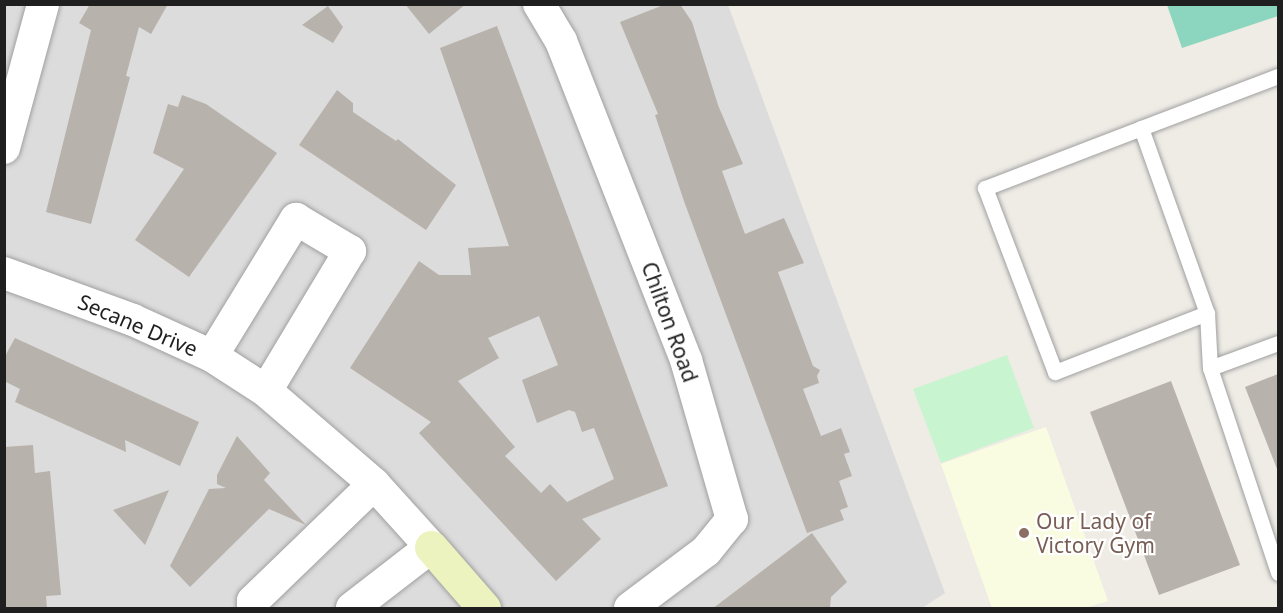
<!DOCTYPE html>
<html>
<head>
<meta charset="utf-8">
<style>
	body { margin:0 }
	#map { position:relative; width:1283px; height:613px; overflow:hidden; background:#efece6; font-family:"Noto Sans",sans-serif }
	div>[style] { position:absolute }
	.residential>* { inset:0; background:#dddcdc }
	.education>* { inset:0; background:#fafce2 }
	.park>* { inset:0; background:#c8f4cf }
	.pitch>* { inset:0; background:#8cd6bf }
	.building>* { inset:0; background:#b8b2ac }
	.roads { filter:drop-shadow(0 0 2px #a0a0a0) drop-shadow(0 0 2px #a0a0a0) }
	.lane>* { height:15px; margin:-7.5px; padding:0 7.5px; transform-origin:7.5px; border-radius:7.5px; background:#fff }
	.street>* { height:32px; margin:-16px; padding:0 16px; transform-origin:16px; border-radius:16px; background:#fff }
	.secondary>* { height:33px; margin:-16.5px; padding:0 16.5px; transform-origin:16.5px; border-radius:16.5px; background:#edf3bf }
	.dots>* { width:16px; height:16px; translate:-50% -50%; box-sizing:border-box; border:3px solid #fff; border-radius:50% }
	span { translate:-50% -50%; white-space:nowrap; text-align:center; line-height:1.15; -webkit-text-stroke:4.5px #fff; paint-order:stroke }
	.street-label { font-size:21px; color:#1f1f1f }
	.education-label { font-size:21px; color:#785e54 }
	.left { translate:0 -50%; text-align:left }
	.frame { position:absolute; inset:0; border:6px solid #1f1f1f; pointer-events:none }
</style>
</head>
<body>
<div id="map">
	<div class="residential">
		<i style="clip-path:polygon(4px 5px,728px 5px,945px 593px,922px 608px,5px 608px)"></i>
	</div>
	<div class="education">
		<i style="clip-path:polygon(1046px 427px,1108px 601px,1085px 608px,992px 608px,941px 464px)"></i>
	</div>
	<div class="park">
		<i style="clip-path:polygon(1007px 355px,1034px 428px,941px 463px,913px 389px)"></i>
	</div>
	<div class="pitch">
		<i style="clip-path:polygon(1167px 5px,1278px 5px,1278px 16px,1182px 48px)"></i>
	</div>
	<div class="building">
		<i style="clip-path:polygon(90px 4px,168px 4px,151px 34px,139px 27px,126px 76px,130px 77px,91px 224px,46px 212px,91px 30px,79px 23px)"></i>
		<i style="clip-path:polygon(405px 4px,466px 4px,429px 34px)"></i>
		<i style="clip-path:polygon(666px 4px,680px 4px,692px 22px,718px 105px,743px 164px,722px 171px,745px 234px,784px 218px,804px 263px,778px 272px,813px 366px,820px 370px,817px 376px,819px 383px,803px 389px,821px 436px,841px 428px,850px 452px,844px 454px,852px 476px,839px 481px,848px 507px,840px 510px,844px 520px,807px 533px,685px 204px,655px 115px,658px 114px,620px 22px)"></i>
		<i style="clip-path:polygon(328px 6px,343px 27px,333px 43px,302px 25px)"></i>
		<i style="clip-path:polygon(evenodd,497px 26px,668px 486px,582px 519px,601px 539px,556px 581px,419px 433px,431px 422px,350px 368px,419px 261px,439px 275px,471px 275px,468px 248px,509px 246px,440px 48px,497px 26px,539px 316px,558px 365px,522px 380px,537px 423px,569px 410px,575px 412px,582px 432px,594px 428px,614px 479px,567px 502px,550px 484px,541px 493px,505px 456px,515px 447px,458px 381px,499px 358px,488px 338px,539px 316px)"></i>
		<i style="clip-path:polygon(337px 90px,353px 103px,353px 112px,396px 141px,398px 139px,456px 185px,426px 230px,299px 145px)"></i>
		<i style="clip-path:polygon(182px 95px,206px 104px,277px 153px,189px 277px,135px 240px,184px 169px,153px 153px,168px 104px,178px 107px)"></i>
		<i style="clip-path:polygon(15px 338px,199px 422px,180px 466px,125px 440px,126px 452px,15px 402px,20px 389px,4px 381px,4px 358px)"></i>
		<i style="clip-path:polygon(1278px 374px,1278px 469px,1277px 469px,1245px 387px)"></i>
		<i style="clip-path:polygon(1171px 381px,1240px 565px,1159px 595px,1090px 412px)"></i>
		<i style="clip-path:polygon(237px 436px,270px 473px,264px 480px,306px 525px,269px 509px,190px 587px,170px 566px,209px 489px,226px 488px,217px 484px,217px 475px)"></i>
		<i style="clip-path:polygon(33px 445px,35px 473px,50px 471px,61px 595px,46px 596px,47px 609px,4px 609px,4px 447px)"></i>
		<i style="clip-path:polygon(169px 490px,145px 545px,113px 510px)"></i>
		<i style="clip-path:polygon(812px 533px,847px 582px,831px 597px,830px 608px,712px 609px)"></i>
	</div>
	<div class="roads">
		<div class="lane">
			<i style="left:1141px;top:128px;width:147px;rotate:-20.8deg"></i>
			<i style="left:1207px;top:313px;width:163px;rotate:158.8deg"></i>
			<i style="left:1055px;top:372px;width:197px;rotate:-110.8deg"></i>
			<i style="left:985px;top:188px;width:167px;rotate:-21deg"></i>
			<i style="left:1141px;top:128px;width:196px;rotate:70.4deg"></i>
			<i style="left:1207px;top:313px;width:55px;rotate:86.9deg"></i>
			<i style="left:1278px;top:343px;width:72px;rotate:159.8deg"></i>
			<i style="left:1210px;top:368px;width:216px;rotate:71.6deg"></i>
		</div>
		<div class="street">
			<i style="left:539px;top:4px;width:43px;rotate:59.3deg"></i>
			<i style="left:561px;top:41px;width:343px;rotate:68.6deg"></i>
			<i style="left:686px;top:360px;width:166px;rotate:73.9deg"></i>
			<i style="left:732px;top:519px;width:41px;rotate:129.1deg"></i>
			<i style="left:706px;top:551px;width:95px;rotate:143.1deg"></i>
			<i style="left:4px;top:148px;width:149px;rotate:-74.8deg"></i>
			<i style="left:4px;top:273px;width:137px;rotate:20deg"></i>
			<i style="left:133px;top:320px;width:87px;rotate:24.5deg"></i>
			<i style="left:212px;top:356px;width:64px;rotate:32.9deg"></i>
			<i style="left:266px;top:391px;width:143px;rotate:40.7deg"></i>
			<i style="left:374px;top:484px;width:85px;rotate:47.9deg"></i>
			<i style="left:431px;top:547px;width:100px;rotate:142.3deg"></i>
			<i style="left:212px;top:356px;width:161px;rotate:-58.5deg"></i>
			<i style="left:296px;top:219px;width:63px;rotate:30.7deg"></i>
			<i style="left:350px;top:251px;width:163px;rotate:121deg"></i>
			<i style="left:253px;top:608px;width:7px;rotate:-90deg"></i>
			<i style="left:253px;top:601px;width:168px;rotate:-44deg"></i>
		</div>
		<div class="secondary">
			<i style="left:431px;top:547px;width:81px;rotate:49deg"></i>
		</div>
	</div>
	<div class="dots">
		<i style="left:1024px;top:533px;background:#8d6e63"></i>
	</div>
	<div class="street-label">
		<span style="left:670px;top:322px;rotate:70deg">Chilton Road</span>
		<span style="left:138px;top:325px;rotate:23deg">Secane Drive</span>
	</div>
	<div class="education-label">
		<span class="left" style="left:1036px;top:533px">Our Lady of<br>Victory Gym</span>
	</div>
	<div class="frame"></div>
</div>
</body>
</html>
